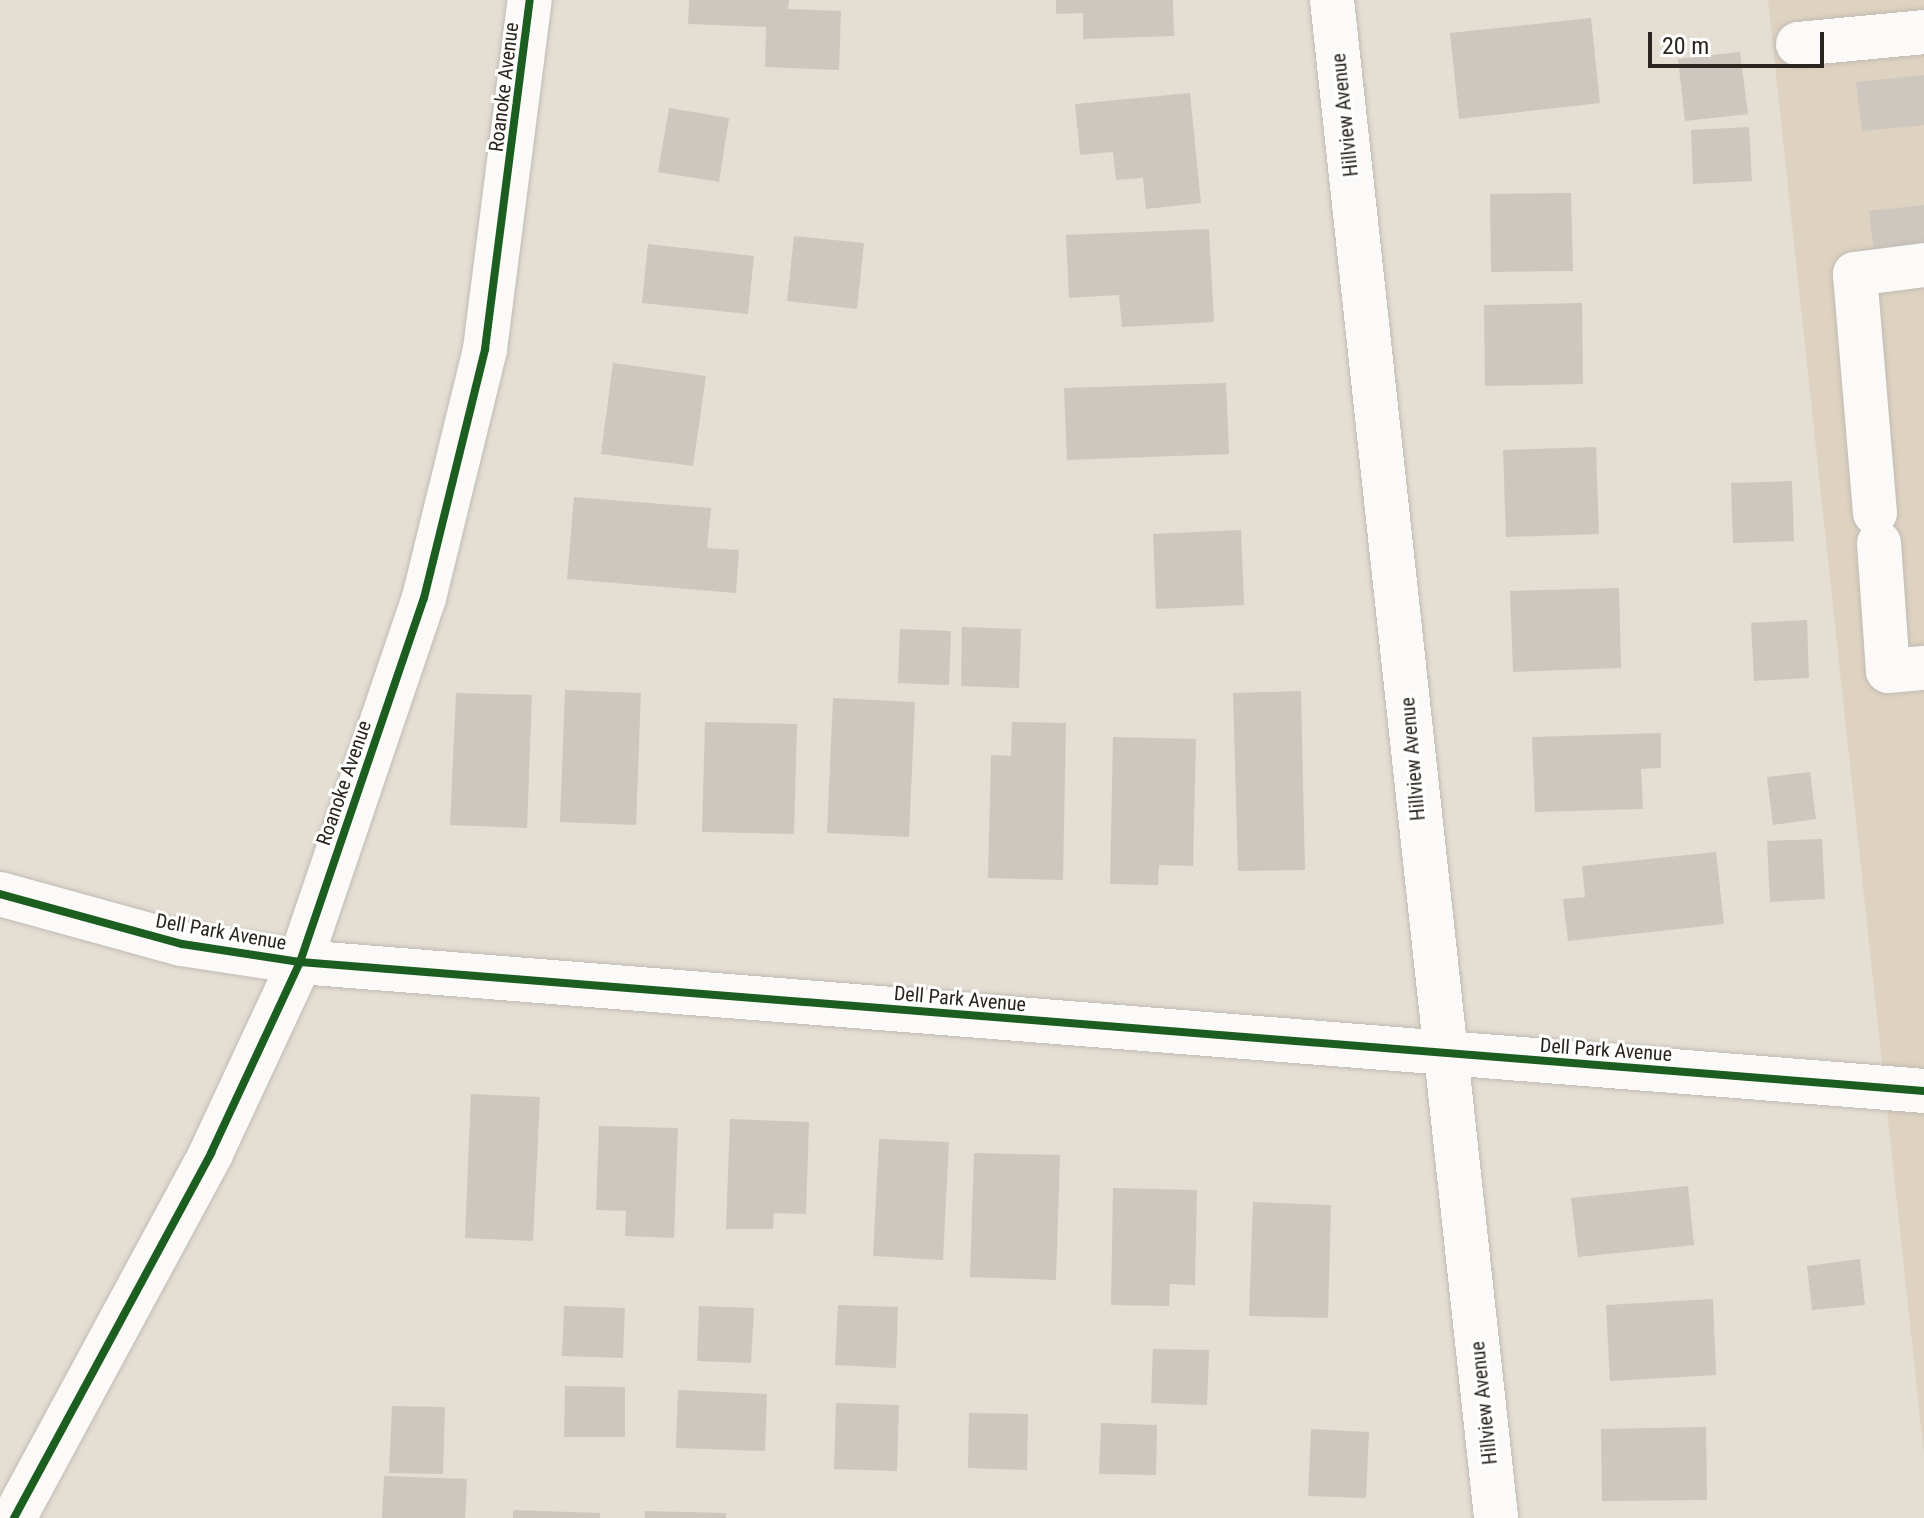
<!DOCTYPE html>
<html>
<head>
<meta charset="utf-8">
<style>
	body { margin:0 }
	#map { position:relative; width:1924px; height:1518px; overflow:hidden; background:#e4ded3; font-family:"Roboto Condensed",sans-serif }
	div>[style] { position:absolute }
	.built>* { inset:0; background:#ded2c0 }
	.building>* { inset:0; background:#cec7c0 }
	.roads { filter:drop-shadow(0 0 2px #c0bbb3) drop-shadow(0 0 2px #c0bbb3) }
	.minor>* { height:44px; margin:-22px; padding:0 22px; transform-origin:22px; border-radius:22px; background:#fbfaf8 }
	.cycleway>* { height:8px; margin:-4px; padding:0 4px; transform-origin:4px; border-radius:4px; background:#1b5e20 }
	span { translate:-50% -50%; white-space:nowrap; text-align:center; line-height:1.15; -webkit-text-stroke:6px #fff; paint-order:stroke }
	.street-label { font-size:20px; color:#2a251f }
	.scale { position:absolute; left:1648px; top:32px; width:176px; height:36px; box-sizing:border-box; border:4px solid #2a251f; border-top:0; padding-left:10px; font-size:24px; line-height:28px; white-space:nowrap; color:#2a251f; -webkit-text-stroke:6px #fff; paint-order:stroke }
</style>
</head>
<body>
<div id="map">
	<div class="built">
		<i style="clip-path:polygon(1768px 0,1924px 0,1924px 1454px)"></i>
	</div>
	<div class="building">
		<i style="clip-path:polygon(689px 0,789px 0,788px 9px,841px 11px,839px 70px,765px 67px,766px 27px,688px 24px)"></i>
		<i style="clip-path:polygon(1056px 0,1173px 0,1174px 36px,1083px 39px,1083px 13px,1056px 14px)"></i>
		<i style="clip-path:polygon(1591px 18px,1600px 103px,1459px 119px,1450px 33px)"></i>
		<i style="clip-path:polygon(1740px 52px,1748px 114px,1685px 121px,1678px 59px)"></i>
		<i style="clip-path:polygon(1924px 75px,1924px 125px,1862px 131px,1856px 82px)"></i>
		<i style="clip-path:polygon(1190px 93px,1201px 203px,1146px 209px,1143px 178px,1116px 180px,1113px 152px,1080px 155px,1075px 104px)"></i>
		<i style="clip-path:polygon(669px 108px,729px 118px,719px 182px,658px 172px)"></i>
		<i style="clip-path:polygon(1749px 127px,1752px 181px,1693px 184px,1691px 130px)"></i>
		<i style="clip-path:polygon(1571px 193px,1573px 271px,1491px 272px,1490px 194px)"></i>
		<i style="clip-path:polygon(1924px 205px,1924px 254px,1875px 260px,1869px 211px)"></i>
		<i style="clip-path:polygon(1209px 229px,1214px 322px,1122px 327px,1119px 295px,1069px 298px,1066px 235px)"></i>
		<i style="clip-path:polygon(794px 236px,864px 243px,857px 309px,787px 301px)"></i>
		<i style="clip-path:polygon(648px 244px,754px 256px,748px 314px,642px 303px)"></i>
		<i style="clip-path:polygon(1582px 303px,1583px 384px,1485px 386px,1484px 305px)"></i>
		<i style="clip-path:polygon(613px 363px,706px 376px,693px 466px,601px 454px)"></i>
		<i style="clip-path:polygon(1226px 383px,1229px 454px,1067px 460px,1064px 388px)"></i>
		<i style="clip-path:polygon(1596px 447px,1599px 534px,1506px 537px,1503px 450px)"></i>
		<i style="clip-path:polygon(1792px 481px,1794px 541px,1733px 543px,1731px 483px)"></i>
		<i style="clip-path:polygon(574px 497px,711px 508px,707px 548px,739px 550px,736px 593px,567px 579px)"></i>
		<i style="clip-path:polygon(1241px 530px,1244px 605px,1156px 609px,1153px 534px)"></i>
		<i style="clip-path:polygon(1619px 588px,1621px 668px,1513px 672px,1510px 591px)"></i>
		<i style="clip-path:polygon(1807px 620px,1809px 678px,1754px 681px,1751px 623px)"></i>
		<i style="clip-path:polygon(962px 627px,1021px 629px,1019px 688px,961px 686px)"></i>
		<i style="clip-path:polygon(900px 629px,951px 631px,949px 685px,898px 683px)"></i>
		<i style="clip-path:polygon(565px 690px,641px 693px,636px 825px,560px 822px)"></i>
		<i style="clip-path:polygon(1301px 691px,1305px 870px,1238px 871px,1233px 693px)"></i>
		<i style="clip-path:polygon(456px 693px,532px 695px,527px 828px,450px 825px)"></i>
		<i style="clip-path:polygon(833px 698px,915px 702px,909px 837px,827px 833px)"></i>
		<i style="clip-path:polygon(705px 722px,797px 724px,794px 834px,702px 832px)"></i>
		<i style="clip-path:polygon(1012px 722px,1066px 723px,1063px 880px,988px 878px,991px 755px,1011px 756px)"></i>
		<i style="clip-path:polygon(1661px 733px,1661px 768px,1641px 769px,1643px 809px,1535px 812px,1532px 737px)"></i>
		<i style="clip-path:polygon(1113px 737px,1196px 739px,1193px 866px,1159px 865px,1158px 885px,1110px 884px)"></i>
		<i style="clip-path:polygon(1810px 772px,1816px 819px,1773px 825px,1767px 777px)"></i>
		<i style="clip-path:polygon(1822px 839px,1825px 899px,1770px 902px,1767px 841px)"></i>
		<i style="clip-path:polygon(1716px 852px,1724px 924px,1568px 941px,1563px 899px,1585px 897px,1582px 866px)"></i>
		<i style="clip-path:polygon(471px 1094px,540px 1097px,533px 1241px,465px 1238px)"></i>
		<i style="clip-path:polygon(730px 1119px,809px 1122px,806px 1214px,774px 1213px,773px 1229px,726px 1229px)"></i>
		<i style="clip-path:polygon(599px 1126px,678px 1128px,674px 1238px,625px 1236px,626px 1211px,596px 1210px)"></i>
		<i style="clip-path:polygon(879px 1139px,949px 1142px,943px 1260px,873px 1256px)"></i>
		<i style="clip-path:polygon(974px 1153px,1060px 1155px,1056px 1280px,970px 1277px)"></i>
		<i style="clip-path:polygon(1688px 1186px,1694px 1245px,1578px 1257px,1571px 1198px)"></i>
		<i style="clip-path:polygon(1113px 1188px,1197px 1190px,1195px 1285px,1170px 1284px,1169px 1306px,1111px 1305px)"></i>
		<i style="clip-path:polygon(1253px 1202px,1331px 1205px,1328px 1318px,1249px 1316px)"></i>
		<i style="clip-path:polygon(1860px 1259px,1865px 1305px,1812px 1310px,1807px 1266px)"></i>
		<i style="clip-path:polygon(1713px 1299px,1716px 1375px,1610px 1381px,1606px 1305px)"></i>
		<i style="clip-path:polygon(838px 1305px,898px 1307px,896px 1368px,835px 1365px)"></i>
		<i style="clip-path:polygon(564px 1306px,625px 1308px,623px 1358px,562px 1356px)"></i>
		<i style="clip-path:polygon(699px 1306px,754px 1308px,751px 1363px,697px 1361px)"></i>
		<i style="clip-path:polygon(1153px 1349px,1209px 1350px,1207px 1405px,1151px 1403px)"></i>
		<i style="clip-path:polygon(565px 1386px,625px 1387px,625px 1437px,564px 1437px)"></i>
		<i style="clip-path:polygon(678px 1390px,767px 1394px,765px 1451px,676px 1448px)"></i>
		<i style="clip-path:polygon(836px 1403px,899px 1405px,897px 1471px,834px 1469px)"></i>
		<i style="clip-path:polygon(392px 1406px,445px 1407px,443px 1474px,389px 1473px)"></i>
		<i style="clip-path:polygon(969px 1413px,1028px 1414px,1027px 1470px,968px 1468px)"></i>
		<i style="clip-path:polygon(1101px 1423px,1157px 1425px,1156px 1475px,1099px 1474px)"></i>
		<i style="clip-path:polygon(1706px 1427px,1707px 1500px,1602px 1501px,1601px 1429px)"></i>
		<i style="clip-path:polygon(1311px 1429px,1369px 1432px,1366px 1498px,1308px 1496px)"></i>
		<i style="clip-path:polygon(384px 1476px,467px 1479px,465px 1518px,382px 1518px)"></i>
		<i style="clip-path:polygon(513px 1510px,600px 1513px,600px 1518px,513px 1518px)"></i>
		<i style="clip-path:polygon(645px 1511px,726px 1513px,726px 1518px,645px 1518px)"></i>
	</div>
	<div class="roads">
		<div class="minor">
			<i style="left:1332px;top:0;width:1527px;rotate:83.83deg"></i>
			<i style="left:1798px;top:44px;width:127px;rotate:-5.4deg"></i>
			<i style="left:1875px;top:513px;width:240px;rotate:-94.8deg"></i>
			<i style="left:1855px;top:274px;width:70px;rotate:-7.4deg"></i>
			<i style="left:1879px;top:543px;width:128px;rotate:86deg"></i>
			<i style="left:1888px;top:671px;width:36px;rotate:-5deg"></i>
			<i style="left:0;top:894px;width:189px;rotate:15.4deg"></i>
			<i style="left:182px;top:944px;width:119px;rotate:8.7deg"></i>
			<i style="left:300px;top:962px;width:1629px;rotate:4.54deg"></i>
			<i style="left:14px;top:1518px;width:415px;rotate:-61.6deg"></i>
			<i style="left:211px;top:1153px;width:211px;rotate:-65deg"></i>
			<i style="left:300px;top:962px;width:385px;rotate:-71.2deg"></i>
			<i style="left:424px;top:598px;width:256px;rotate:-76.2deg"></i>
			<i style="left:485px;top:349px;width:352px;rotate:-82.7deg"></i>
		</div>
	</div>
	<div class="cycleway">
		<i style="left:0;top:894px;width:189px;rotate:15.4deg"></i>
		<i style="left:182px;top:944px;width:119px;rotate:8.7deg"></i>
		<i style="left:300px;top:962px;width:1629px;rotate:4.54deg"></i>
		<i style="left:14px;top:1518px;width:415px;rotate:-61.6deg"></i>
		<i style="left:211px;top:1153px;width:211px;rotate:-65deg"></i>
		<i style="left:300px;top:962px;width:385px;rotate:-71.2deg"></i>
		<i style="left:424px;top:598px;width:256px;rotate:-76.2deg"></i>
		<i style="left:485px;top:349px;width:352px;rotate:-82.7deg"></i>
	</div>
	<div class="street-label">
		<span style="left:504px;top:87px;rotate:-83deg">Roanoke Avenue</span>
		<span style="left:1345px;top:115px;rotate:-96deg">Hillview Avenue</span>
		<span style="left:1413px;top:759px;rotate:-95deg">Hillview Avenue</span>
		<span style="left:344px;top:783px;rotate:-71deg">Roanoke Avenue</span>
		<span style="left:221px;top:932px;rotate:10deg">Dell Park Avenue</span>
		<span style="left:960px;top:999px;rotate:5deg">Dell Park Avenue</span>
		<span style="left:1606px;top:1050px;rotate:4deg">Dell Park Avenue</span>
		<span style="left:1484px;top:1403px;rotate:-96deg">Hillview Avenue</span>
	</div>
	<div class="scale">20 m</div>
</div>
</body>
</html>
